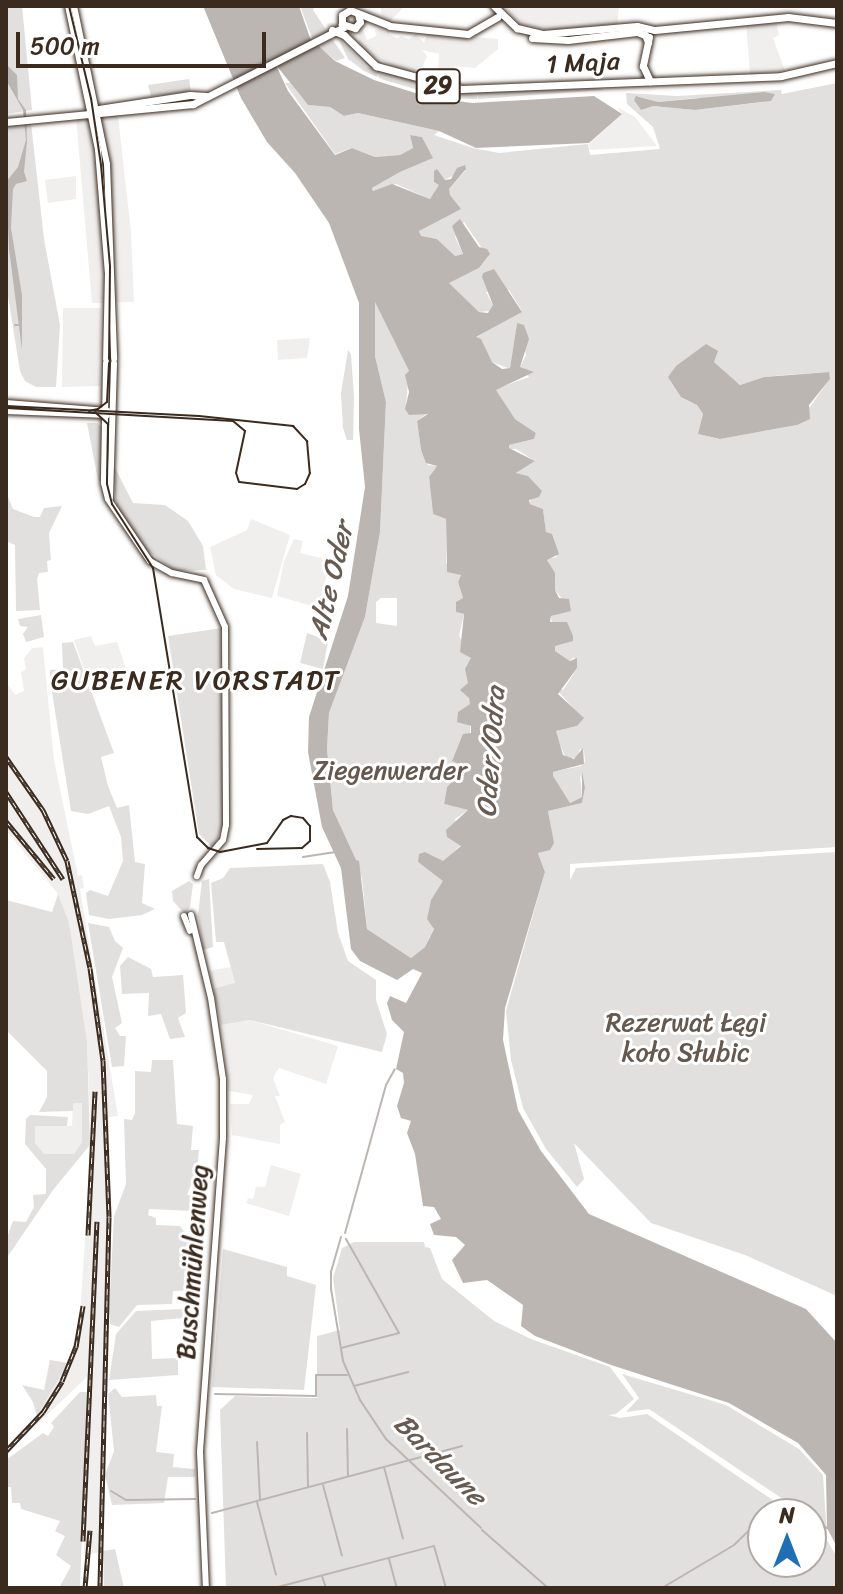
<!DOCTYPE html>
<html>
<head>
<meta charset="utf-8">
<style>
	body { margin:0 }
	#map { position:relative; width:843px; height:1594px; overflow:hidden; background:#fff; font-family:Sriracha,sans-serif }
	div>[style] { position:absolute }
	.built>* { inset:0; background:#f1efee }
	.green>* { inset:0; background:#e2e0de }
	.water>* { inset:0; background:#bcb6b3 }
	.stream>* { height:2px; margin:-1px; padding:0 1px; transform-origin:1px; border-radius:1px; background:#bcb6b3 }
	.roads { filter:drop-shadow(0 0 2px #3b2a1e) drop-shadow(0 0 2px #3b2a1e) }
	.secondary>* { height:6px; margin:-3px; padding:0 3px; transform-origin:3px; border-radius:3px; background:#fff }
	.primary>* { height:7px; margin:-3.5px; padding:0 3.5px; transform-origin:3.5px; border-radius:3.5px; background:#fff }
	.tram>* { height:2px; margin:-1px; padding:0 1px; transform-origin:1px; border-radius:1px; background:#3b2a1e }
	.rail>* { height:5px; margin-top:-2.5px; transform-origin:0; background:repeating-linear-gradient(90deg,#fff 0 6px,#3b2a1e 0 12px); box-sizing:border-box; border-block:2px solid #3b2a1e }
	span { translate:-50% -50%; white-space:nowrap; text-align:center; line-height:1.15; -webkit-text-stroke:6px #fff; paint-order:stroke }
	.shield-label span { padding:2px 6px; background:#fff; border:2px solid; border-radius:6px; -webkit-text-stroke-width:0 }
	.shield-label { font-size:24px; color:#3b2a1e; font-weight:700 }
	.street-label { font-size:26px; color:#3b2a1e }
	.park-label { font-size:26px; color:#65584e }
	.water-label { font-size:28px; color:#685b52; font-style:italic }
	.neighbourhood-label { font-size:28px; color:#3b2a1e; letter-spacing:2px }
	.frame { position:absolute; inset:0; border:8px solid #3b2a1e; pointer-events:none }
	.north { position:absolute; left:747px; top:1498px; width:80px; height:80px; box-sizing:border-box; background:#fff; border:2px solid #b1aaa5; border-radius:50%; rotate:0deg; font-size:22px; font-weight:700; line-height:32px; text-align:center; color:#3b2a1e }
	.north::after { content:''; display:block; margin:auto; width:28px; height:36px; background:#1f6fb2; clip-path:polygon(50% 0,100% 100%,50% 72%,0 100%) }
	.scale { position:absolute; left:16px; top:32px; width:250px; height:36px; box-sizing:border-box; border:4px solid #3b2a1e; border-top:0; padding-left:10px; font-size:24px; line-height:28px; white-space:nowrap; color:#3b2a1e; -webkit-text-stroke:6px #fff; paint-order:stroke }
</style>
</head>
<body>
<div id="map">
	<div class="built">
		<i style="clip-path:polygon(380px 6px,405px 6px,389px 22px,389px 34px,397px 38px,401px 36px,409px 39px,416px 34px,424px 43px,427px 33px,498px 39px,498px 49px,475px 68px,454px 66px,452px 86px,432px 81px,434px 74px,438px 74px,439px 54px,422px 50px,427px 56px,419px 75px,397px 68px,360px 49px,358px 29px,362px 28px,367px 40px,376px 36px,375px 30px,380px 28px,387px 33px,388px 20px,382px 16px)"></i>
		<i style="clip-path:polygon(504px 6px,619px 6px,617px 26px,554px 32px,519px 23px)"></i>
		<i style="clip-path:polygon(776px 21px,779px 35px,773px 38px,785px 71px,750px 74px,746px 22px)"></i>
		<i style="clip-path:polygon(617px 107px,635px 117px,657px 146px,590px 150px,589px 144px,622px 114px)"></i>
		<i style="clip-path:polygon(118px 116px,131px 232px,134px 302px,92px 303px,76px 117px)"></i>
		<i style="clip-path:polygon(76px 176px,76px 199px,48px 203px,45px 180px)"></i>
		<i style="clip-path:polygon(63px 308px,101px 308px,100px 386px,62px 387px)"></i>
		<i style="clip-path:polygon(310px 338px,307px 358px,278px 360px,277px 340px)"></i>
		<i style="clip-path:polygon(251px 519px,290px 535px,272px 598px,234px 589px,216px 575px,210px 547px,247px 530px)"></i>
		<i style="clip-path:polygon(294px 539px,303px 541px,300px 553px,330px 560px,319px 608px,277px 596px,284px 561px)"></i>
		<i style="clip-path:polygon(91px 636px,95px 646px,117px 642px,129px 678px,91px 690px,74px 640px)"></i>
		<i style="clip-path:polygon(43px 647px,54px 760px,78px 876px,82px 875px,84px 888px,80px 889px,118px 1116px,109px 1117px,110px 1243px,102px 1552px,84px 1555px,82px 1495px,88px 1376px,6px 1454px,6px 1448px,37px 1416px,69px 1361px,80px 1317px,91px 1146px,87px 1041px,69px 922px,58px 894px,6px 830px,6px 682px,15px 695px,24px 691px,21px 672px,26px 669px,24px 658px,32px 648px)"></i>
		<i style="clip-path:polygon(231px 967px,235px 984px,213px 989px,209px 971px)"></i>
		<i style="clip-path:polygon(250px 1020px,338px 1046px,326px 1084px,279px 1068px,273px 1078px,280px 1096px,275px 1096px,285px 1122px,280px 1125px,280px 1144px,232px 1135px,230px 1104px,249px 1104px,253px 1095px,229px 1091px,221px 1025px)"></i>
		<i style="clip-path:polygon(73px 1103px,83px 1103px,82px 1142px,74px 1154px,44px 1155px,35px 1143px,35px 1126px,72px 1126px)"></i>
		<i style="clip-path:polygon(271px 1165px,301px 1174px,289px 1216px,246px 1203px,248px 1198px,253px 1199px,256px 1187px,265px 1187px)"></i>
	</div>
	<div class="green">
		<i style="clip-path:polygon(6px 6px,22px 6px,32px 110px,6px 114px)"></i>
		<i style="clip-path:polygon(300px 6px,315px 6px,313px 10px,345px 58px,336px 61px,314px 43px)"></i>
		<i style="clip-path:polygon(338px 38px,367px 67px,372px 68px,364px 62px,439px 88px,472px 91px,474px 95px,474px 91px,592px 83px,599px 86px,592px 87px,605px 90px,478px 99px,477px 93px,477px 99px,446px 98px,384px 80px,378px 77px,380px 71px,377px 77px,364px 71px,348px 59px)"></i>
		<i style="clip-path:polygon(189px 79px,191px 92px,151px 96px,148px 85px)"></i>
		<i style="clip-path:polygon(evenodd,285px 83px,290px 83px,308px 105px,330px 107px,344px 116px,358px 113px,439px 131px,434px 135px,473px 148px,499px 153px,588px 144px,590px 155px,660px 149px,653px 127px,627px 104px,626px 93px,677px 96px,781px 90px,782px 94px,837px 83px,837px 847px,570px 864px,570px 880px,576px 868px,837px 852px,837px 1296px,745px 1255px,651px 1223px,574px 1143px,584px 1179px,577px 1187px,546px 1149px,523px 1108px,511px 1060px,506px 1011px,545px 872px,538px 852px,552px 837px,548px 811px,582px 803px,585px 788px,580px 774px,582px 797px,570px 803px,553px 777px,552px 772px,581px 766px,585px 762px,584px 750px,580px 749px,577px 758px,566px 758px,556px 736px,556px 731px,577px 726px,580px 716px,558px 691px,564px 689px,577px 668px,574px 657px,570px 661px,555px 651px,551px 616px,571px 610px,555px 590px,555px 579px,547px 559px,557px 557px,546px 533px,543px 509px,530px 504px,532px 481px,516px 473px,535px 461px,516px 449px,509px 449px,509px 445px,534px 439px,536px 433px,515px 419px,495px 389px,529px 377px,520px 367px,526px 355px,517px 323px,510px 369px,492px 362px,475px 338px,522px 311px,509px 290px,486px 292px,493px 305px,491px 311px,479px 312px,448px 283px,479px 268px,488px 257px,464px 222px,455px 237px,463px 254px,455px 256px,437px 239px,421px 237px,419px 231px,438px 219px,449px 189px,466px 170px,444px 180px,430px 199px,396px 184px,373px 191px,372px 188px,400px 172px,432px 158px,422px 137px,410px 135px,413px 148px,400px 155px,375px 157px,352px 148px,335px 154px,285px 83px,637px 96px,658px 102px,695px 98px,764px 102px,695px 110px,653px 106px,637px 96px,285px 83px,714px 362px,740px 385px,764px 377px,783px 375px,828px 372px,829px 380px,797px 425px,719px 439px,699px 434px,703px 414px,697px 405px,714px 362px)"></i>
		<i style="clip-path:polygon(31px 123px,44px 239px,60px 325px,56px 387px,36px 387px,25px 381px,20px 371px,6px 284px,6px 126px)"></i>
		<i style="clip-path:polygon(evenodd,375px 301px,409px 371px,406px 405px,428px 413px,417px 421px,421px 450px,428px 465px,437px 466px,429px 477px,433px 514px,446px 519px,446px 563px,461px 575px,458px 582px,463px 598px,456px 603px,456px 612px,464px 614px,459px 636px,471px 658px,470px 733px,453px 761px,466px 765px,447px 787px,444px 804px,468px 810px,455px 819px,461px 845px,443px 862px,425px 852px,418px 862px,444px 881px,434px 928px,425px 947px,411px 958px,367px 929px,362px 878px,333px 810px,327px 749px,329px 713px,365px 617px,380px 532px,386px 402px,375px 356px,375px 301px,381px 598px,397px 598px,397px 626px,376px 623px,376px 602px,381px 598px)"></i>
		<i style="clip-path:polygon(348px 350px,351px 354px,354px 397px,353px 440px,347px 440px,343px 428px,341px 393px)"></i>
		<i style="clip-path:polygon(87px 423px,97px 423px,102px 428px,101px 482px,98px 480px)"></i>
		<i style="clip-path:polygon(113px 464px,133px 503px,165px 505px,188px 521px,203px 546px,206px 570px,175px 571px,146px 549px,116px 505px)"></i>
		<i style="clip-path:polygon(6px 492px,13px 509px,34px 517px,40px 517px,44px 508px,62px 506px,49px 533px,51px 560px,47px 561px,48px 572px,39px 573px,37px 579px,40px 610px,16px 611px,15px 545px,6px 541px)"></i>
		<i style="clip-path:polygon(41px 615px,44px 637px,26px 642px,23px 634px,28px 627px,20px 626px,18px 619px)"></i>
		<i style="clip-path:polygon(221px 628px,223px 825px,213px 848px,199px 834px,168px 636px)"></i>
		<i style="clip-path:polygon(307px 633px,326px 640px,329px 636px,323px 669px,300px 663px)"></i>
		<i style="clip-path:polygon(73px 642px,114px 753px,101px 757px,108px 786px,117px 808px,129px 805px,135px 862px,145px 864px,142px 903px,155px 909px,142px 915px,109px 919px,89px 915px,86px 893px,90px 890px,108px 896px,123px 861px,121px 837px,109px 806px,88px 814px,71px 811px,50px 680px,50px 670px,63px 669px,62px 643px)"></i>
		<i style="clip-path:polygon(323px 864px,330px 882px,338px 933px,348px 961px,376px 980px,376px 1000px,387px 1034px,382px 1052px,250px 1020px,221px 1025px,213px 989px,235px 983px,224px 942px,216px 942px,211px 883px,223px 878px,230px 868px)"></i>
		<i style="clip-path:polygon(209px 879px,213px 947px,203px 950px,198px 915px,202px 881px)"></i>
		<i style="clip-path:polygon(189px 881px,193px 884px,190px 907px,185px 914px,173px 901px,172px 891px)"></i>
		<i style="clip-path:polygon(58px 894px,69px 922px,87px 1041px,90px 1145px,53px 1190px,6px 1259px,6px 1240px,13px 1221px,26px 1222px,34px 1207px,33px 1195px,46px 1194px,46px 1169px,25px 1144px,26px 1119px,30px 1115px,68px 1117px,67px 1126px,35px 1126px,35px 1143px,44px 1154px,74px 1154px,82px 1142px,82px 1103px,73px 1103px,73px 1111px,39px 1112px,47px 1097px,47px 1071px,6px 1030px,6px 900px,52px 912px)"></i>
		<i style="clip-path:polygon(88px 923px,109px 927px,115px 941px,123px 948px,112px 977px,122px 1023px,115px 1028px,120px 1036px,126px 1036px,124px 1066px,112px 1067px)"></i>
		<i style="clip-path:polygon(128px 957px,151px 969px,153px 977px,183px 975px,186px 1013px,178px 1018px,185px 1037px,170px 1039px,161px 1014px,148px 1016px,149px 993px,122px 994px,120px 966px)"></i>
		<i style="clip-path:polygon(152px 1060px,173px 1060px,177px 1124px,193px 1126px,191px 1150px,199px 1150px,197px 1169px,187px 1195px,194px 1196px,193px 1211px,149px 1209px,148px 1215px,156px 1218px,156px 1225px,180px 1226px,191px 1241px,193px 1290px,173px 1291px,172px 1304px,137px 1305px,119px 1327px,110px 1324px,109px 1310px,114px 1216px,126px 1184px,124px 1119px,132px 1120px,135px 1113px,135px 1071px,151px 1072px)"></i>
		<i style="clip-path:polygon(354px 1242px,424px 1242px,425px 1247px,430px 1248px,442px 1279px,494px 1321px,531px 1339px,610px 1367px,634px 1399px,616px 1414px,608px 1415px,620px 1418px,647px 1414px,793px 1514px,763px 1514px,763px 1562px,811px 1562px,811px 1527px,825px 1537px,837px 1557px,837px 1588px,226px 1588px,220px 1410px,235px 1396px,317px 1398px,317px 1336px,340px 1330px,333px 1278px,342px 1248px)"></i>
		<i style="clip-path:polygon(223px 1249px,287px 1267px,287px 1276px,316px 1285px,304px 1390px,212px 1387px)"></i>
		<i style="clip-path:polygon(183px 1309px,183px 1318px,151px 1321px,152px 1359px,178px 1358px,178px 1375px,109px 1380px,116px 1334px,136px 1311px)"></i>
		<i style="clip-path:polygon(50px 1360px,68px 1363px,37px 1416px,33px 1402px,22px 1385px,44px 1390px)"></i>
		<i style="clip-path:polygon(622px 1374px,726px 1405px,799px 1449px,823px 1475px,827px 1536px,811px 1520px,811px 1514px,805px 1514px,649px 1409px,626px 1412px,639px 1398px)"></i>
		<i style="clip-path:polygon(115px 1388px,122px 1397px,156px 1395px,157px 1406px,162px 1406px,156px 1452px,174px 1454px,173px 1467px,195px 1469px,195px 1477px,168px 1477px,164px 1503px,112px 1505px,105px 1475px,114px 1451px,108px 1394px)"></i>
		<i style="clip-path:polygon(80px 1392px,87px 1392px,80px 1588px,59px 1588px,71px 1566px,56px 1555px,65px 1536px,55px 1531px,60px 1521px,21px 1509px,20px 1503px,12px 1503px,11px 1487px,6px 1487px,6px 1460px,43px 1433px,48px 1436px,54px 1427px,51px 1423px)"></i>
		<i style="clip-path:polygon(115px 1549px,124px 1588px,104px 1588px,103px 1551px)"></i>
	</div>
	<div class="water">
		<i style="clip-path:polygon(evenodd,203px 6px,299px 6px,310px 38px,335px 61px,374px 80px,428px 97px,472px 103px,594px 96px,622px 114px,589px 143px,476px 148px,439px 131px,358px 113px,344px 116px,330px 107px,308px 105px,276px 65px,288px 91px,335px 155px,352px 148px,375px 157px,400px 155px,413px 148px,410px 135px,422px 137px,433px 158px,400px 172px,372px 188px,373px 191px,392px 184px,430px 199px,439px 185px,434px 182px,434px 171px,437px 169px,445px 180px,451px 179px,457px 168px,465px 165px,466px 169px,449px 189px,450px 195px,461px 209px,419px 231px,421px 236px,437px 239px,455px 256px,463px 254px,452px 226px,460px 219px,479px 247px,487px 249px,490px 254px,479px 268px,449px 283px,479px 312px,488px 313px,493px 305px,482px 277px,483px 273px,494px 269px,522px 312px,476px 337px,481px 339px,492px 362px,502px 369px,510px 368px,517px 323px,524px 325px,529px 339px,520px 367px,534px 372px,496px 390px,515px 419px,536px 433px,534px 439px,509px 445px,509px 448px,535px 461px,516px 473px,528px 476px,542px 491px,539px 497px,529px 500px,530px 504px,543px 509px,546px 532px,552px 534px,559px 554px,547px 560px,555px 573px,555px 590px,559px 598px,569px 599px,571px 611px,551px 616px,550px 622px,567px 622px,573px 636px,573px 641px,555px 646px,555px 651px,570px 661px,577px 658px,577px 668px,558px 694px,584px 718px,577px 726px,556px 731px,563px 755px,574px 759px,583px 748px,584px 764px,553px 772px,553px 776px,570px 803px,582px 797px,582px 771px,585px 788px,582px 803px,548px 811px,554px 843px,550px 850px,538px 853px,545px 872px,505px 1008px,503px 1040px,518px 1110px,541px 1151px,589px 1214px,806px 1309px,837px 1343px,837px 1547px,827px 1528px,826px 1475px,798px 1443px,729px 1403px,611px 1365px,535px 1336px,521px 1326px,523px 1305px,487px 1280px,463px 1283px,452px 1260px,465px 1245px,456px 1237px,434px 1235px,430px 1224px,441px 1219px,434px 1207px,423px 1206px,415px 1154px,407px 1133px,411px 1121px,401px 1118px,397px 1106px,404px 1083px,403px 1073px,396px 1069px,404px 1032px,392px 1020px,387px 1003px,390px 996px,406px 1003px,422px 973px,413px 969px,397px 980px,360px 961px,351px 949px,341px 868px,322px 827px,308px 752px,309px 717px,348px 596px,365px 487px,359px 429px,359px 303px,329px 223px,295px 173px,267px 142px,241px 98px,203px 6px,375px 302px,409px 371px,405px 375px,409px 392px,405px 409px,409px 415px,428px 414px,417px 421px,421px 450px,426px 463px,437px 466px,429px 477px,433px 514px,446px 519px,447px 572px,461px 575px,458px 582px,463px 598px,456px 602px,456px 612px,464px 614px,460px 652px,471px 658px,465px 669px,468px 683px,460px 690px,469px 698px,470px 704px,458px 712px,457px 722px,471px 726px,471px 733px,463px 734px,452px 761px,466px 766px,447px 787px,444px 804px,468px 810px,446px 830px,447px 837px,461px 846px,443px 861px,425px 852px,419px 854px,418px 862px,443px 881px,431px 900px,427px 919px,434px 929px,425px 947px,411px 958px,367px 929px,359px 861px,356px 860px,333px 810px,327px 749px,329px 713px,365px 617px,380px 532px,386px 402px,375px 356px,375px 302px)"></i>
		<i style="clip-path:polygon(6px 64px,17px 75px,18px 99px,26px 110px,27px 142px,24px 172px,27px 181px,16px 184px,13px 189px,11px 228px,22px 295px,22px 350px,9px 249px,6px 182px,18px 167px,26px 140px,23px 110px,6px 80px)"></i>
		<i style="clip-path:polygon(764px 92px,775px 94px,771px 101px,695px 110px,653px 106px,641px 110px,634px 100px,636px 96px,658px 102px)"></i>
		<i style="clip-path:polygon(706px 344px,718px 351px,714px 362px,740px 385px,764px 377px,829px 372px,830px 379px,809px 405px,810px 419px,797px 425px,720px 439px,698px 434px,703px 414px,697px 405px,681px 397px,668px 377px,676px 366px)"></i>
	</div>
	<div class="stream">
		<i style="left:15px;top:325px;width:6px"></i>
		<i style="left:303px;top:857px;width:31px;rotate:-9deg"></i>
		<i style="left:345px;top:1233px;width:154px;rotate:-74.5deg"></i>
		<i style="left:386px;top:1085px;width:18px;rotate:-61deg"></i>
		<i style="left:341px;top:1237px;width:35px;rotate:106deg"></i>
		<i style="left:331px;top:1271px;width:18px;rotate:90deg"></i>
		<i style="left:331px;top:1289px;width:73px;rotate:80.5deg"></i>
		<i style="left:343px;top:1361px;width:43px;rotate:66.4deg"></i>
		<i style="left:360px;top:1400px;width:47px;rotate:56.3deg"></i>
		<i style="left:386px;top:1439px;width:130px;rotate:43.1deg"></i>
		<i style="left:341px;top:1348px;width:60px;rotate:-14.5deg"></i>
		<i style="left:399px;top:1333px;width:108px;rotate:-119.4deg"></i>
		<i style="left:354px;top:1386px;width:56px;rotate:-14.5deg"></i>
		<i style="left:215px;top:1394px;width:101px;rotate:1.1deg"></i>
		<i style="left:316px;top:1396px;width:21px;rotate:-90deg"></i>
		<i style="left:316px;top:1375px;width:31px"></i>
		<i style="left:347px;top:1429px;width:47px;rotate:88.8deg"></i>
		<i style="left:307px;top:1433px;width:54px;rotate:88.9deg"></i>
		<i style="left:257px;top:1442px;width:58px;rotate:87deg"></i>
		<i style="left:384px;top:1467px;width:74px;rotate:75.2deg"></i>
		<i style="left:323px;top:1485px;width:73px;rotate:75deg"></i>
		<i style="left:111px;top:1491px;width:17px;rotate:31deg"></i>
		<i style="left:126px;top:1500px;width:69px;rotate:-0.8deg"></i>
		<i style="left:257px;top:1502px;width:75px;rotate:75.4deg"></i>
		<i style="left:212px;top:1513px;width:259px;rotate:-15deg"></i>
		<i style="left:767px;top:1514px;width:13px;rotate:-18deg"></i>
		<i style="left:779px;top:1510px;width:26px;rotate:9deg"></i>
		<i style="left:811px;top:1518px;width:19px;rotate:32deg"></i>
		<i style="left:482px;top:1530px;width:88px;rotate:41.3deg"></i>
		<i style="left:389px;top:1559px;width:30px;rotate:75deg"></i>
		<i style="left:322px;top:1576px;width:13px;rotate:72deg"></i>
		<i style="left:274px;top:1588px;width:165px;rotate:-14.7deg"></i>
		<i style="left:434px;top:1546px;width:44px;rotate:74.1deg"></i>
		<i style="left:552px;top:1588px;width:11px"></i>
		<i style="left:662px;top:1588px;width:84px;rotate:-30.8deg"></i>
		<i style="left:734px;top:1545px;width:40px;rotate:-44deg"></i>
	</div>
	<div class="roads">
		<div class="secondary">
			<i style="left:68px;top:6px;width:147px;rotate:78.2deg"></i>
			<i style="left:98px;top:150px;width:123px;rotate:85.4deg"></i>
			<i style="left:108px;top:273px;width:86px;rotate:91.3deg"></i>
			<i style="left:74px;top:6px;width:161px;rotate:78.2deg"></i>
			<i style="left:107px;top:164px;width:195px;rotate:87.9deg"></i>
			<i style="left:106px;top:363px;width:120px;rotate:91deg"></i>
			<i style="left:104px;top:483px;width:16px;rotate:76deg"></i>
			<i style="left:108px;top:499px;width:75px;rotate:55.9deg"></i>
			<i style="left:150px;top:561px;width:25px;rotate:29deg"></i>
			<i style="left:172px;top:573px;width:33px;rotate:12deg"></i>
			<i style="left:204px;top:580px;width:51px;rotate:65.9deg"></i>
			<i style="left:225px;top:627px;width:198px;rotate:89.7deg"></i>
			<i style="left:226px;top:825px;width:15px;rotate:101deg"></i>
			<i style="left:223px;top:840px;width:33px;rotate:131deg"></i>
			<i style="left:201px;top:865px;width:12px;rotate:110deg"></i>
			<i style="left:6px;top:403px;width:102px;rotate:4.5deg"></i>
			<i style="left:6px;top:411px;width:101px;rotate:2.3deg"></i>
			<i style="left:110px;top:498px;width:135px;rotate:-88.3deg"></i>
			<i style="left:191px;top:915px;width:85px;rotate:76.5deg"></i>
			<i style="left:211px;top:998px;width:82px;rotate:81.6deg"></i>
			<i style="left:223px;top:1079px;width:59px;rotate:90deg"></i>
			<i style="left:223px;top:1138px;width:315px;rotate:94.2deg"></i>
			<i style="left:200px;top:1452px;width:136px;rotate:87.5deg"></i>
			<i style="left:184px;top:916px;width:16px;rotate:68deg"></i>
		</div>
		<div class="primary">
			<i style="left:494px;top:6px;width:32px;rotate:44deg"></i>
			<i style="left:517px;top:28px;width:27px;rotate:13deg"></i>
			<i style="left:543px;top:34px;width:94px;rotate:-4.9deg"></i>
			<i style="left:637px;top:26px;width:18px;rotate:13deg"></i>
			<i style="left:655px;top:30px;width:134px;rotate:-5.6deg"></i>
			<i style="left:788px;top:17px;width:49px;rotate:7deg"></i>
			<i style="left:358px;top:14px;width:8px;rotate:76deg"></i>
			<i style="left:360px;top:22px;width:8px;rotate:130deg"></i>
			<i style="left:355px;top:28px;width:14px;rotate:-163deg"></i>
			<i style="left:342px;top:24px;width:9px;rotate:-90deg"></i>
			<i style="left:342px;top:15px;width:9px;rotate:-32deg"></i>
			<i style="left:350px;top:10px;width:41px;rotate:21.5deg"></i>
			<i style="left:390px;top:26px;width:78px;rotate:5.9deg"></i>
			<i style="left:468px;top:34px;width:34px;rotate:-30deg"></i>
			<i style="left:332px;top:30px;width:13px;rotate:23deg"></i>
			<i style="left:344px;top:35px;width:45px;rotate:44.1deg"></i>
			<i style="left:376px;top:66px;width:88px;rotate:15.1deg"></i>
			<i style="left:461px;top:89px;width:320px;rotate:-2.3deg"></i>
			<i style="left:781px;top:76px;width:57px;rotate:-13.1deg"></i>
			<i style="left:649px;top:37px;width:30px;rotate:102deg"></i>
			<i style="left:643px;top:66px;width:17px;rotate:65deg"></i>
			<i style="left:532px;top:38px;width:36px;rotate:3deg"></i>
			<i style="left:568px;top:40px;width:69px;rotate:-6.6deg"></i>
			<i style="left:637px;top:32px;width:9px;rotate:21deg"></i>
			<i style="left:645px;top:35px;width:8px;rotate:67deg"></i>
			<i style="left:92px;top:110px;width:99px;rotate:-8.7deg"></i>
			<i style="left:190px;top:95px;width:16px;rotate:4deg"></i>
			<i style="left:6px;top:122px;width:188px;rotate:-5.5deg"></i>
			<i style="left:193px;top:104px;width:169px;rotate:-27deg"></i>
		</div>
	</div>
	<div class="tram">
		<i style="left:69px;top:6px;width:95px;rotate:76.6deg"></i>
		<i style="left:91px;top:98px;width:68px;rotate:81.5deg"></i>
		<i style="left:101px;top:165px;width:101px;rotate:84.9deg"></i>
		<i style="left:110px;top:266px;width:93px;rotate:90.6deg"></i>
		<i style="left:6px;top:406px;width:193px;rotate:3deg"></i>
		<i style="left:199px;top:416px;width:95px;rotate:6.1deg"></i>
		<i style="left:293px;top:426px;width:21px;rotate:47deg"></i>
		<i style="left:307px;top:441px;width:32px;rotate:85deg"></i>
		<i style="left:310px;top:473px;width:12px;rotate:114deg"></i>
		<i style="left:305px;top:484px;width:9px;rotate:148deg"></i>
		<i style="left:297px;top:489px;width:58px;rotate:-173.1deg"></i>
		<i style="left:239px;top:482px;width:9px;rotate:-108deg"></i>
		<i style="left:236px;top:473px;width:43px;rotate:-77.9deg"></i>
		<i style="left:245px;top:431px;width:16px;rotate:-140deg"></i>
		<i style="left:233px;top:421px;width:227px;rotate:-176.7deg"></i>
		<i style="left:89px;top:411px;width:9px;rotate:-13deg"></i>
		<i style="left:98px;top:409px;width:11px;rotate:-38deg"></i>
		<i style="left:107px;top:402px;width:39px;rotate:-87deg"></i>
		<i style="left:95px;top:412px;width:18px;rotate:43deg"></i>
		<i style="left:108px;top:424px;width:60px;rotate:91deg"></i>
		<i style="left:107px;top:484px;width:21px;rotate:76deg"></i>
		<i style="left:112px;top:504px;width:76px;rotate:57.4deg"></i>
		<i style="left:153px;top:568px;width:273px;rotate:80.7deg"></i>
		<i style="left:197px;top:837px;width:16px;rotate:45deg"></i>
		<i style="left:208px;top:848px;width:13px;rotate:18deg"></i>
		<i style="left:220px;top:852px;width:48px;rotate:-10.8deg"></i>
		<i style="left:267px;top:843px;width:28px;rotate:-55deg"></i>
		<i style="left:283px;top:820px;width:9px;rotate:-27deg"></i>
		<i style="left:291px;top:816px;width:12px;rotate:9deg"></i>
		<i style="left:303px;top:818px;width:11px;rotate:49deg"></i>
		<i style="left:310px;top:826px;width:15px;rotate:90deg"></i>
		<i style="left:310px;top:841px;width:11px;rotate:139deg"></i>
		<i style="left:302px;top:848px;width:45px;rotate:178.7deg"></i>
	</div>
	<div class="rail">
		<i style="left:6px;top:757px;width:65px;rotate:55.1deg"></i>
		<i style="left:43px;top:810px;width:56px;rotate:64.8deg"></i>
		<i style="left:67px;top:861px;width:109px;rotate:77.9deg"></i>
		<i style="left:90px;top:968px;width:93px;rotate:82deg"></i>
		<i style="left:103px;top:1060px;width:157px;rotate:87.8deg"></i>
		<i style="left:109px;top:1217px;width:371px;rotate:91.4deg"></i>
		<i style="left:6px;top:792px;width:104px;rotate:56.8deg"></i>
		<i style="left:6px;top:821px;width:75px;rotate:50.4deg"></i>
		<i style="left:88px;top:1235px;width:144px;rotate:-87.2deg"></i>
		<i style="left:6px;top:1451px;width:54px;rotate:-46.5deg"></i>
		<i style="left:43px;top:1412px;width:36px;rotate:-58deg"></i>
		<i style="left:62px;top:1381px;width:37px;rotate:-68deg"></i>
		<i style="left:76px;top:1347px;width:42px;rotate:-80.3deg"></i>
		<i style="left:83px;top:1541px;width:320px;rotate:-87.5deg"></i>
		<i style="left:85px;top:1588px;width:58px;rotate:-85.1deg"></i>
	</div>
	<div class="shield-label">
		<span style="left:438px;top:86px">29</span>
	</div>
	<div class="street-label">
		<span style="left:583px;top:63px;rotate:-3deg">1 Maja</span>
		<span style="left:193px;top:1262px;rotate:-86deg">Buschmühlenweg</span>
	</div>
	<div class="park-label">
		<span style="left:390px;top:771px">Ziegenwerder</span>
		<span style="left:686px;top:1038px">Rezerwat Łęgi<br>koło Słubic</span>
	</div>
	<div class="water-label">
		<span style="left:331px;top:581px;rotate:-77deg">Alte Oder</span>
		<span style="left:491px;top:752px;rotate:-86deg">Oder/Odra</span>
		<span style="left:440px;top:1460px;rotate:45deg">Bardaune</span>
	</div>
	<div class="neighbourhood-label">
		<span style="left:196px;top:680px">GUBENER VORSTADT</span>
	</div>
	<div class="frame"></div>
	<div class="north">N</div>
	<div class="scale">500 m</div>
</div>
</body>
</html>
